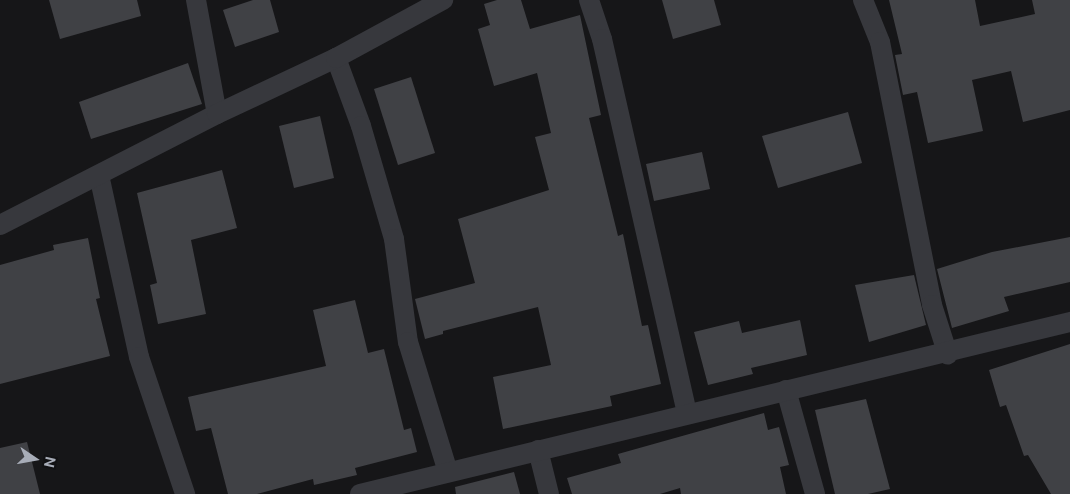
<!DOCTYPE html>
<html>
<head>
<meta charset="utf-8">
<style>
	body { margin:0 }
	#map { position:relative; width:1070px; height:494px; overflow:hidden; background:#161618; font-family:"Public Sans",sans-serif }
	div>[style] { position:absolute }
	.building>* { inset:0; background:#404145 }
	.street>* { height:20px; margin:-10px; padding:0 10px; transform-origin:10px; border-radius:10px; background:#37383d }
	span { translate:-50% -50%; white-space:nowrap; text-align:center; line-height:1.15; -webkit-text-stroke:4.5px #111113; paint-order:stroke }
	.north { position:absolute; left:10px; top:434px; width:50px; height:50px; -webkit-text-stroke:4px #111113; paint-order:stroke; rotate:102deg; font-size:14px; font-weight:700; line-height:20px; text-align:center; color:#a8adb8 }
	.north::after { content:''; display:block; margin:auto; width:18px; height:22px; background:#a8adb8; clip-path:polygon(50% 0,100% 100%,50% 72%,0 100%) }
</style>
</head>
<body>
<div id="map">
	<div class="building">
		<i style="clip-path:polygon(49px 0,137px 0,141px 16px,60px 39px)"></i>
		<i style="clip-path:polygon(253px 0,270px 0,279px 32px,235px 47px,223px 10px)"></i>
		<i style="clip-path:polygon(497px 0,521px 0,530px 29px,580px 15px,601px 115px,589px 118px,618px 236px,623px 234px,642px 326px,648px 325px,661px 384px,610px 396px,612px 406px,503px 429px,493px 377px,551px 365px,538px 307px,443px 331px,443px 334px,425px 339px,415px 299px,475px 283px,458px 219px,549px 190px,535px 137px,551px 133px,537px 73px,494px 86px,478px 29px,490px 25px,484px 4px)"></i>
		<i style="clip-path:polygon(662px 0,714px 0,721px 25px,673px 39px)"></i>
		<i style="clip-path:polygon(889px 0,975px 0,980px 26px,1035px 14px,1032px 0,1070px 0,1070px 110px,1023px 122px,1011px 71px,972px 80px,983px 131px,928px 143px,917px 92px,903px 95px,895px 55px,902px 54px)"></i>
		<i style="clip-path:polygon(188px 63px,202px 104px,91px 139px,79px 102px)"></i>
		<i style="clip-path:polygon(411px 77px,435px 153px,398px 165px,374px 89px)"></i>
		<i style="clip-path:polygon(848px 112px,862px 163px,778px 188px,762px 136px)"></i>
		<i style="clip-path:polygon(320px 116px,334px 178px,294px 188px,279px 126px)"></i>
		<i style="clip-path:polygon(702px 152px,710px 189px,654px 201px,646px 164px)"></i>
		<i style="clip-path:polygon(222px 170px,237px 228px,191px 240px,206px 314px,158px 324px,150px 285px,157px 283px,137px 193px)"></i>
		<i style="clip-path:polygon(1070px 237px,1070px 282px,1004px 297px,1009px 311px,952px 328px,937px 269px,992px 252px)"></i>
		<i style="clip-path:polygon(88px 238px,100px 298px,96px 299px,110px 356px,0 384px,0 265px,54px 250px,53px 245px)"></i>
		<i style="clip-path:polygon(914px 275px,926px 325px,869px 342px,855px 285px)"></i>
		<i style="clip-path:polygon(355px 300px,368px 353px,384px 349px,404px 430px,411px 428px,417px 452px,355px 468px,357px 475px,314px 485px,313px 479px,257px 494px,228px 494px,211px 428px,196px 431px,188px 397px,326px 366px,313px 310px)"></i>
		<i style="clip-path:polygon(800px 320px,807px 355px,751px 368px,753px 374px,708px 385px,694px 332px,739px 321px,742px 333px)"></i>
		<i style="clip-path:polygon(1070px 344px,1070px 494px,1051px 494px,1028px 455px,1024px 456px,1006px 405px,1000px 407px,989px 370px)"></i>
		<i style="clip-path:polygon(866px 399px,890px 489px,868px 494px,835px 494px,815px 410px)"></i>
		<i style="clip-path:polygon(764px 413px,768px 430px,779px 427px,789px 465px,780px 467px,786px 494px,681px 494px,680px 488px,660px 494px,572px 494px,567px 478px,621px 463px,618px 454px)"></i>
		<i style="clip-path:polygon(27px 442px,40px 494px,0 494px,0 448px)"></i>
		<i style="clip-path:polygon(514px 472px,520px 494px,456px 494px,455px 487px)"></i>
	</div>
	<div class="street">
		<i style="left:196px;top:0;width:116px;rotate:79.6deg"></i>
		<i style="left:589px;top:0;width:41px;rotate:71.6deg"></i>
		<i style="left:602px;top:39px;width:384px;rotate:77.2deg"></i>
		<i style="left:863px;top:0;width:45px;rotate:68deg"></i>
		<i style="left:880px;top:42px;width:268px;rotate:78.8deg"></i>
		<i style="left:932px;top:305px;width:52px;rotate:72.3deg"></i>
		<i style="left:336px;top:58px;width:72px;rotate:69.8deg"></i>
		<i style="left:361px;top:126px;width:118px;rotate:73.7deg"></i>
		<i style="left:394px;top:239px;width:104px;rotate:82.3deg"></i>
		<i style="left:408px;top:342px;width:136px;rotate:72.9deg"></i>
		<i style="left:99px;top:175px;width:186px;rotate:77.6deg"></i>
		<i style="left:139px;top:357px;width:145px;rotate:71.4deg"></i>
		<i style="left:0;top:225px;width:244px;rotate:-27.1deg"></i>
		<i style="left:217px;top:114px;width:132px;rotate:-25.2deg"></i>
		<i style="left:336px;top:58px;width:122px;rotate:-28.5deg"></i>
		<i style="left:786px;top:390px;width:108px;rotate:74.4deg"></i>
		<i style="left:538px;top:450px;width:45px;rotate:76deg"></i>
		<i style="left:360px;top:494px;width:731px;rotate:-13.62deg"></i>
	</div>
	<div class="north">N</div>
</div>
</body>
</html>
